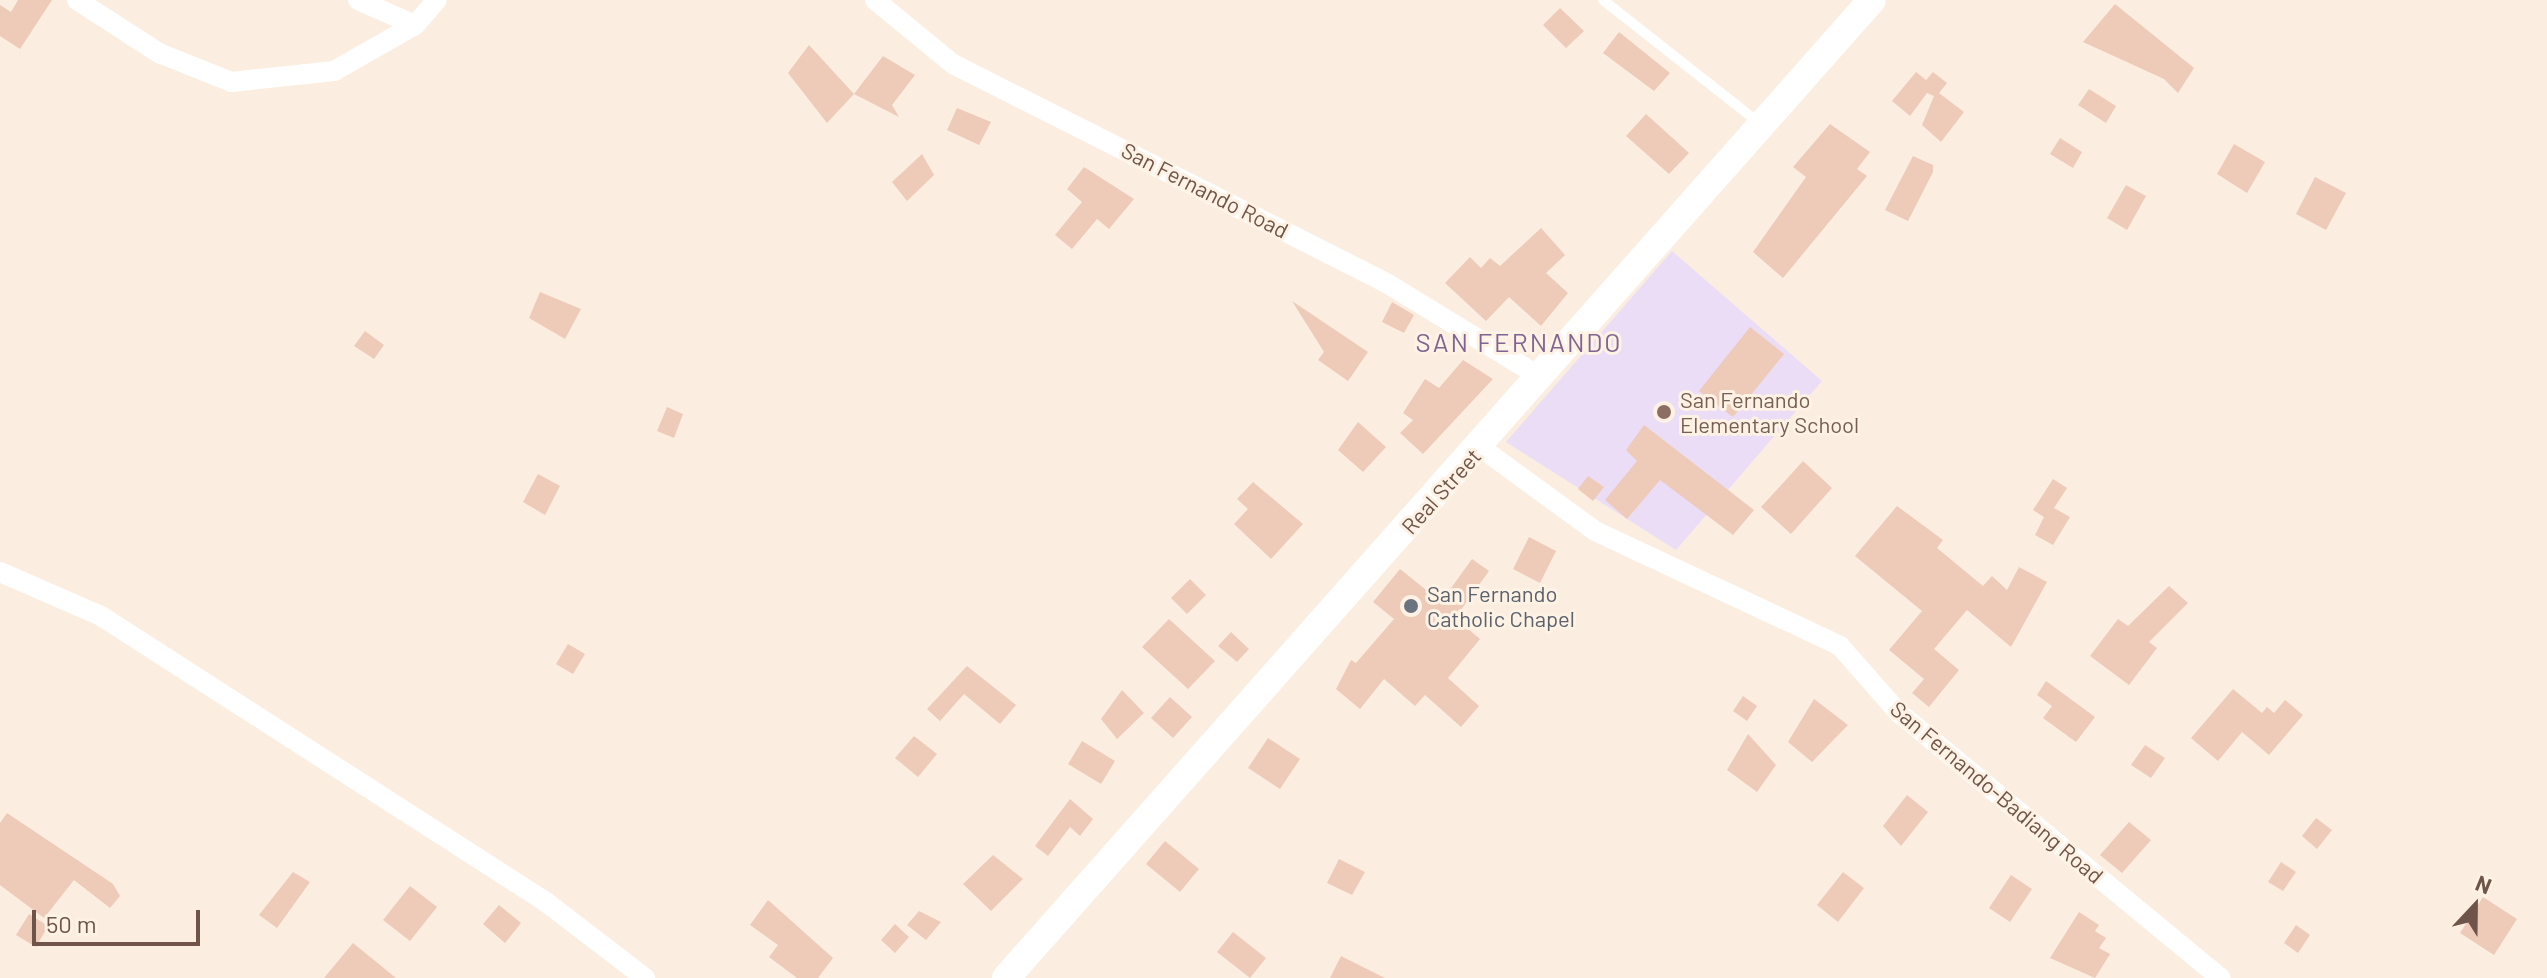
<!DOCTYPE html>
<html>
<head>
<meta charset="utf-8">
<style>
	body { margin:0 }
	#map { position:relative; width:2547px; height:978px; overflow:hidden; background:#fbeee0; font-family:Barlow,sans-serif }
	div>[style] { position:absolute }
	.education>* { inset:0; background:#ebddf6 }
	.building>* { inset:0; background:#eecab9 }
	.service>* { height:10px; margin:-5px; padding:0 5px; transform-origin:5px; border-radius:5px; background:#fff }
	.minor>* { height:20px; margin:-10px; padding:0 10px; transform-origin:10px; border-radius:10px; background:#fff }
	.secondary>* { height:28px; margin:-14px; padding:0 14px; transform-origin:14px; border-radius:14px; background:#fff }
	.dots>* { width:22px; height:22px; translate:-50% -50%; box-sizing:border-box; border:4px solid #fef2e5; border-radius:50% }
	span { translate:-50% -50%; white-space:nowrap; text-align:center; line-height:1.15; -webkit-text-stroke:6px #fef2e5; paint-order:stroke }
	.street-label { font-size:22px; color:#6f5449 }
	.education-label { font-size:22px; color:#785e54 }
	.left { translate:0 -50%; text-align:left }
	.worship-label { font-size:22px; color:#5b616d }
	.quarter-label { font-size:26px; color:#806593; letter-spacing:2px }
	.north { position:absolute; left:2435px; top:866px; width:80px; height:80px; -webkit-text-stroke:6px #fef2e5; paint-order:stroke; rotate:22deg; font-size:22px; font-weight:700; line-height:32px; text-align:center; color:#6f5449 }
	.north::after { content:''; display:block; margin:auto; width:28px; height:36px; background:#6f5449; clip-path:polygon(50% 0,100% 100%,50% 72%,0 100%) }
	.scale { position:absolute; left:32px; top:910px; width:168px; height:36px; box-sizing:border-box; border:4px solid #6f5449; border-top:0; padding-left:10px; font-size:24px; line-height:28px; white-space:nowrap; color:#6f5449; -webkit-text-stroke:6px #fef2e5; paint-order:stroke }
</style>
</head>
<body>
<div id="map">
	<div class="education">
		<i style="clip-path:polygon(1672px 251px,1822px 381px,1676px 550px,1506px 442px)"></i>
	</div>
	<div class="building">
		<i style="clip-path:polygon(18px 0,52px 0,20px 49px,0 36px,0 5px,11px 12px)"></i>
		<i style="clip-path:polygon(2115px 4px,2194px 68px,2178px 93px,2164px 79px,2083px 42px)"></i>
		<i style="clip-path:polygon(1560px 8px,1584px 31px,1566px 48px,1543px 25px)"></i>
		<i style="clip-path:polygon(1619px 32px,1670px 73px,1654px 91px,1603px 53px)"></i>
		<i style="clip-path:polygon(809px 45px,854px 94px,827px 123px,788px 73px)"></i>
		<i style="clip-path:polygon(883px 56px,915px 75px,892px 105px,899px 117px,854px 94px)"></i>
		<i style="clip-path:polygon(1916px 72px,1926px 80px,1933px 72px,1947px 83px,1939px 93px,1964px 112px,1941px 142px,1922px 125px,1934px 96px,1927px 93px,1910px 116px,1892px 101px)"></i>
		<i style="clip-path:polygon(2089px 89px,2116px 106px,2106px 123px,2078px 105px)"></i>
		<i style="clip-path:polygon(957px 108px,991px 122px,979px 145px,947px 130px)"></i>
		<i style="clip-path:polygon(1646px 114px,1689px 153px,1669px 174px,1626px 136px)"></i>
		<i style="clip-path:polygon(1830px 124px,1870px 152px,1857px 169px,1867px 176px,1783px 278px,1753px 252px,1806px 177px,1793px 167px)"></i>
		<i style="clip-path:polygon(2060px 138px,2082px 152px,2073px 168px,2050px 154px)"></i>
		<i style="clip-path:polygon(2234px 144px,2265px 162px,2247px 193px,2217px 174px)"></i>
		<i style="clip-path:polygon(922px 154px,934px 175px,907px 201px,892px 182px)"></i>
		<i style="clip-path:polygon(1913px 156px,1933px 165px,1933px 172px,1908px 221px,1885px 210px)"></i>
		<i style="clip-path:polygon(1084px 167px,1134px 199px,1109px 229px,1097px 219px,1072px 249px,1055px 235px,1082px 202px,1067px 189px)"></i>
		<i style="clip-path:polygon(2315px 177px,2346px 193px,2326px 230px,2296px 214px)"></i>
		<i style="clip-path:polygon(2126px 185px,2146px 196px,2127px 230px,2107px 218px)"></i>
		<i style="clip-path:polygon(1541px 228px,1565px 255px,1546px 273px,1568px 293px,1541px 326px,1509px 297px,1486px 321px,1445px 283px,1470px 257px,1481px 268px,1490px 258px,1500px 266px)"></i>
		<i style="clip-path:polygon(540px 292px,581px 309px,565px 339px,529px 318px)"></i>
		<i style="clip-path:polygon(1292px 301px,1368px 352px,1348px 381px,1318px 360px,1324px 352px)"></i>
		<i style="clip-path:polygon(1392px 302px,1414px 315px,1404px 333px,1382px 322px)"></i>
		<i style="clip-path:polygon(1750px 327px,1784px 354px,1733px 417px,1699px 391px)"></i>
		<i style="clip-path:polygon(365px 331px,384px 345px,374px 359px,354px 346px)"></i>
		<i style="clip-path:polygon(1463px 360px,1493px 379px,1423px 454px,1400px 433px,1413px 420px,1403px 413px,1425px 379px,1439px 388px)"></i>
		<i style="clip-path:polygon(667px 407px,683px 414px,674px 438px,657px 431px)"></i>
		<i style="clip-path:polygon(1358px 422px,1386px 447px,1363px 472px,1338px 450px)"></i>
		<i style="clip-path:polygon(1644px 425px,1754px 510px,1733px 535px,1660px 480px,1627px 519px,1605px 500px,1637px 461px,1626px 450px)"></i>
		<i style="clip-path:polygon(1803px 461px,1832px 488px,1791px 534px,1761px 507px)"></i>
		<i style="clip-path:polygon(538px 474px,560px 486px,545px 515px,523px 502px)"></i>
		<i style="clip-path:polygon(1588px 476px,1604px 487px,1593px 501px,1578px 489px)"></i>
		<i style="clip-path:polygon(2053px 479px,2067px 488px,2054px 508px,2070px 517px,2053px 545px,2035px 535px,2044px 517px,2033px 510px)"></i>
		<i style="clip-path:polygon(1253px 482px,1303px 524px,1271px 559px,1234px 524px,1248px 509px,1237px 499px)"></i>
		<i style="clip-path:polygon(1897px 506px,1943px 540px,1937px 548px,1983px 586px,1992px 576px,2007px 590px,2019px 567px,2047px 582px,2011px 647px,1967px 610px,1934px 649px,1959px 670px,1929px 707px,1912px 693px,1924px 679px,1889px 650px,1922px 611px,1855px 556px)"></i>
		<i style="clip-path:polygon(1529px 537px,1556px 551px,1540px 583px,1513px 569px)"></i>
		<i style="clip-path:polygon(1472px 559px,1489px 571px,1455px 618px,1480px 639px,1448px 678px,1479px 706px,1461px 727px,1425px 695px,1415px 706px,1384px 679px,1360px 709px,1336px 689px,1351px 660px,1356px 663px,1394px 619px,1373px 602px,1400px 569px,1441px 602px)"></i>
		<i style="clip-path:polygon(1190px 579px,1206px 595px,1187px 614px,1171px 598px)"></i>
		<i style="clip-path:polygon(2169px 586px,2188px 603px,2149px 642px,2157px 648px,2129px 685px,2090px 656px,2118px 619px,2128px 626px)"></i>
		<i style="clip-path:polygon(1169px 619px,1215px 661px,1188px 689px,1142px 647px)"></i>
		<i style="clip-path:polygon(1231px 632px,1249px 649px,1237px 662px,1218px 646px)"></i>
		<i style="clip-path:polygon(568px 644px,585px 654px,573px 674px,556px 664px)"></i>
		<i style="clip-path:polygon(967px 666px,1016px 705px,1000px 724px,964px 694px,940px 721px,927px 709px)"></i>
		<i style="clip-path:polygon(2046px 681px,2095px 717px,2076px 742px,2043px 718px,2052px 706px,2037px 695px)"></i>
		<i style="clip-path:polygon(2233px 689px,2262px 713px,2267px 707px,2274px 713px,2285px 700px,2303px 715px,2269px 755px,2242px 732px,2218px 761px,2191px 738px)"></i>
		<i style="clip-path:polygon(1122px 690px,1144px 713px,1117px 739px,1101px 719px)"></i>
		<i style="clip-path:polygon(1743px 696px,1757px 706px,1747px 721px,1733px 711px)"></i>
		<i style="clip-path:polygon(1170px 697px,1192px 717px,1173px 738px,1151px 718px)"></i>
		<i style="clip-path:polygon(1814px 699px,1848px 725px,1812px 762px,1788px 742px)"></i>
		<i style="clip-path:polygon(1748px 734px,1776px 765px,1757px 792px,1727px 770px)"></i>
		<i style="clip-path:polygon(914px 736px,937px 754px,918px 777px,895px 758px)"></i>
		<i style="clip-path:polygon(1268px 738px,1300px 759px,1280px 789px,1248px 768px)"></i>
		<i style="clip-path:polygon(1082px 741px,1115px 761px,1101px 784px,1068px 764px)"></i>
		<i style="clip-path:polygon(2145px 745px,2165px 758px,2151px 778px,2131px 765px)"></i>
		<i style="clip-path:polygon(1907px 795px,1928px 812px,1901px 846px,1883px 826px)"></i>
		<i style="clip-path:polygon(1070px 799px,1093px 819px,1080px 836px,1070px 827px,1048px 856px,1035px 846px)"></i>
		<i style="clip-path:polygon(7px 813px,113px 884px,120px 896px,110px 908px,74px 880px,44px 918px,0 885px,0 823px)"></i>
		<i style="clip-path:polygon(2316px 818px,2332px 830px,2317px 849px,2302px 836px)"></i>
		<i style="clip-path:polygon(2129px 822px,2151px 840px,2122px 873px,2100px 855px)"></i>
		<i style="clip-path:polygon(1165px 841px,1199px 869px,1180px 892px,1146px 864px)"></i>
		<i style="clip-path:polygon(993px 855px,1023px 879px,991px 911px,963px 884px)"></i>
		<i style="clip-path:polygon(1339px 859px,1365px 872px,1352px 895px,1327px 883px)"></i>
		<i style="clip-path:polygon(2281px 862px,2296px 872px,2283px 891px,2268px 882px)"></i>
		<i style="clip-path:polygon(293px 872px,310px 882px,277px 928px,259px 915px)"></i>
		<i style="clip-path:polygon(1843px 872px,1864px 888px,1838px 922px,1817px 905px)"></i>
		<i style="clip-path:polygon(2011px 875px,2032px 889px,2010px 922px,1989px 908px)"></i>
		<i style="clip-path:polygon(410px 886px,437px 907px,410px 941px,383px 920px)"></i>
		<i style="clip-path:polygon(2483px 897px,2517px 919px,2494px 955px,2460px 933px)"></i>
		<i style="clip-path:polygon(768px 900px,833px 958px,818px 978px,797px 978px,769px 957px,778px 945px,750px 925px)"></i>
		<i style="clip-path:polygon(499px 905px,521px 923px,505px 943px,483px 924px)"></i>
		<i style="clip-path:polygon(919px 911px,941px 922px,926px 940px,907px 925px)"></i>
		<i style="clip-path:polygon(2079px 912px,2099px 925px,2095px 931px,2106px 938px,2099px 948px,2110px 954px,2095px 978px,2050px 958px)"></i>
		<i style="clip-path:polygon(29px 914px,48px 926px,36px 947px,16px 935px)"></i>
		<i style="clip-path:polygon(895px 924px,909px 937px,895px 953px,881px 940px)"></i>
		<i style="clip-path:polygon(2296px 925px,2310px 935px,2298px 953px,2284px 943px)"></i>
		<i style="clip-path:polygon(1233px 932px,1266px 958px,1250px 978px,1217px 952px)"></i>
		<i style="clip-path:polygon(353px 943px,396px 978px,324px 978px)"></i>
		<i style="clip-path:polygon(1341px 956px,1385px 978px,1330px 978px)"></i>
	</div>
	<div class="service">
		<i style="left:1603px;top:0;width:197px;rotate:38.2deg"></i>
	</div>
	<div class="minor">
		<i style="left:77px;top:0;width:98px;rotate:32.9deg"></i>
		<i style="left:159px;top:53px;width:78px;rotate:21.9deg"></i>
		<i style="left:231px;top:82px;width:104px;rotate:-6.1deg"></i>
		<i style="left:334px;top:71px;width:93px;rotate:-29.6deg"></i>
		<i style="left:415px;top:25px;width:33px;rotate:-49deg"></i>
		<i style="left:358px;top:0;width:62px;rotate:23.7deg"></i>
		<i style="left:875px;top:0;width:101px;rotate:39.4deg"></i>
		<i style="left:953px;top:64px;width:487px;rotate:26.8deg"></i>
		<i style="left:1388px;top:284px;width:177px;rotate:31.4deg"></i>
		<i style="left:1480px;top:447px;width:142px;rotate:36.1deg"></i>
		<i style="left:1595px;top:531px;width:271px;rotate:25.1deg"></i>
		<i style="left:1840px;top:646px;width:88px;rotate:48.7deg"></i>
		<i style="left:1898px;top:712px;width:418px;rotate:39.5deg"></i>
		<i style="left:0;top:572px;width:110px;rotate:23.5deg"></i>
		<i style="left:101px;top:616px;width:529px;rotate:32.73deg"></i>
		<i style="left:546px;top:902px;width:125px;rotate:37.5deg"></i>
	</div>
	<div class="secondary">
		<i style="left:1006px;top:978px;width:1306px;rotate:-48.48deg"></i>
	</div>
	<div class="dots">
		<i style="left:1664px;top:412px;background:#8d6e63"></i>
		<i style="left:1411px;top:606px;background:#6b7280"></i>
	</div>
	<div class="street-label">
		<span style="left:1205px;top:190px;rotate:27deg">San Fernando Road</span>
		<span style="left:1441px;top:491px;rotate:-48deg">Real Street</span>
		<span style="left:1997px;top:792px;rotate:40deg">San Fernando-Badiang Road</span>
	</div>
	<div class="education-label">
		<span class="left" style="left:1680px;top:412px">San Fernando<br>Elementary School</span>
	</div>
	<div class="worship-label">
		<span class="left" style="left:1427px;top:606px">San Fernando<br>Catholic Chapel</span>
	</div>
	<div class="quarter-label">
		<span style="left:1519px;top:342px">SAN FERNANDO</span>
	</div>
	<div class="north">N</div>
	<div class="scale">50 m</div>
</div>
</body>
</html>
